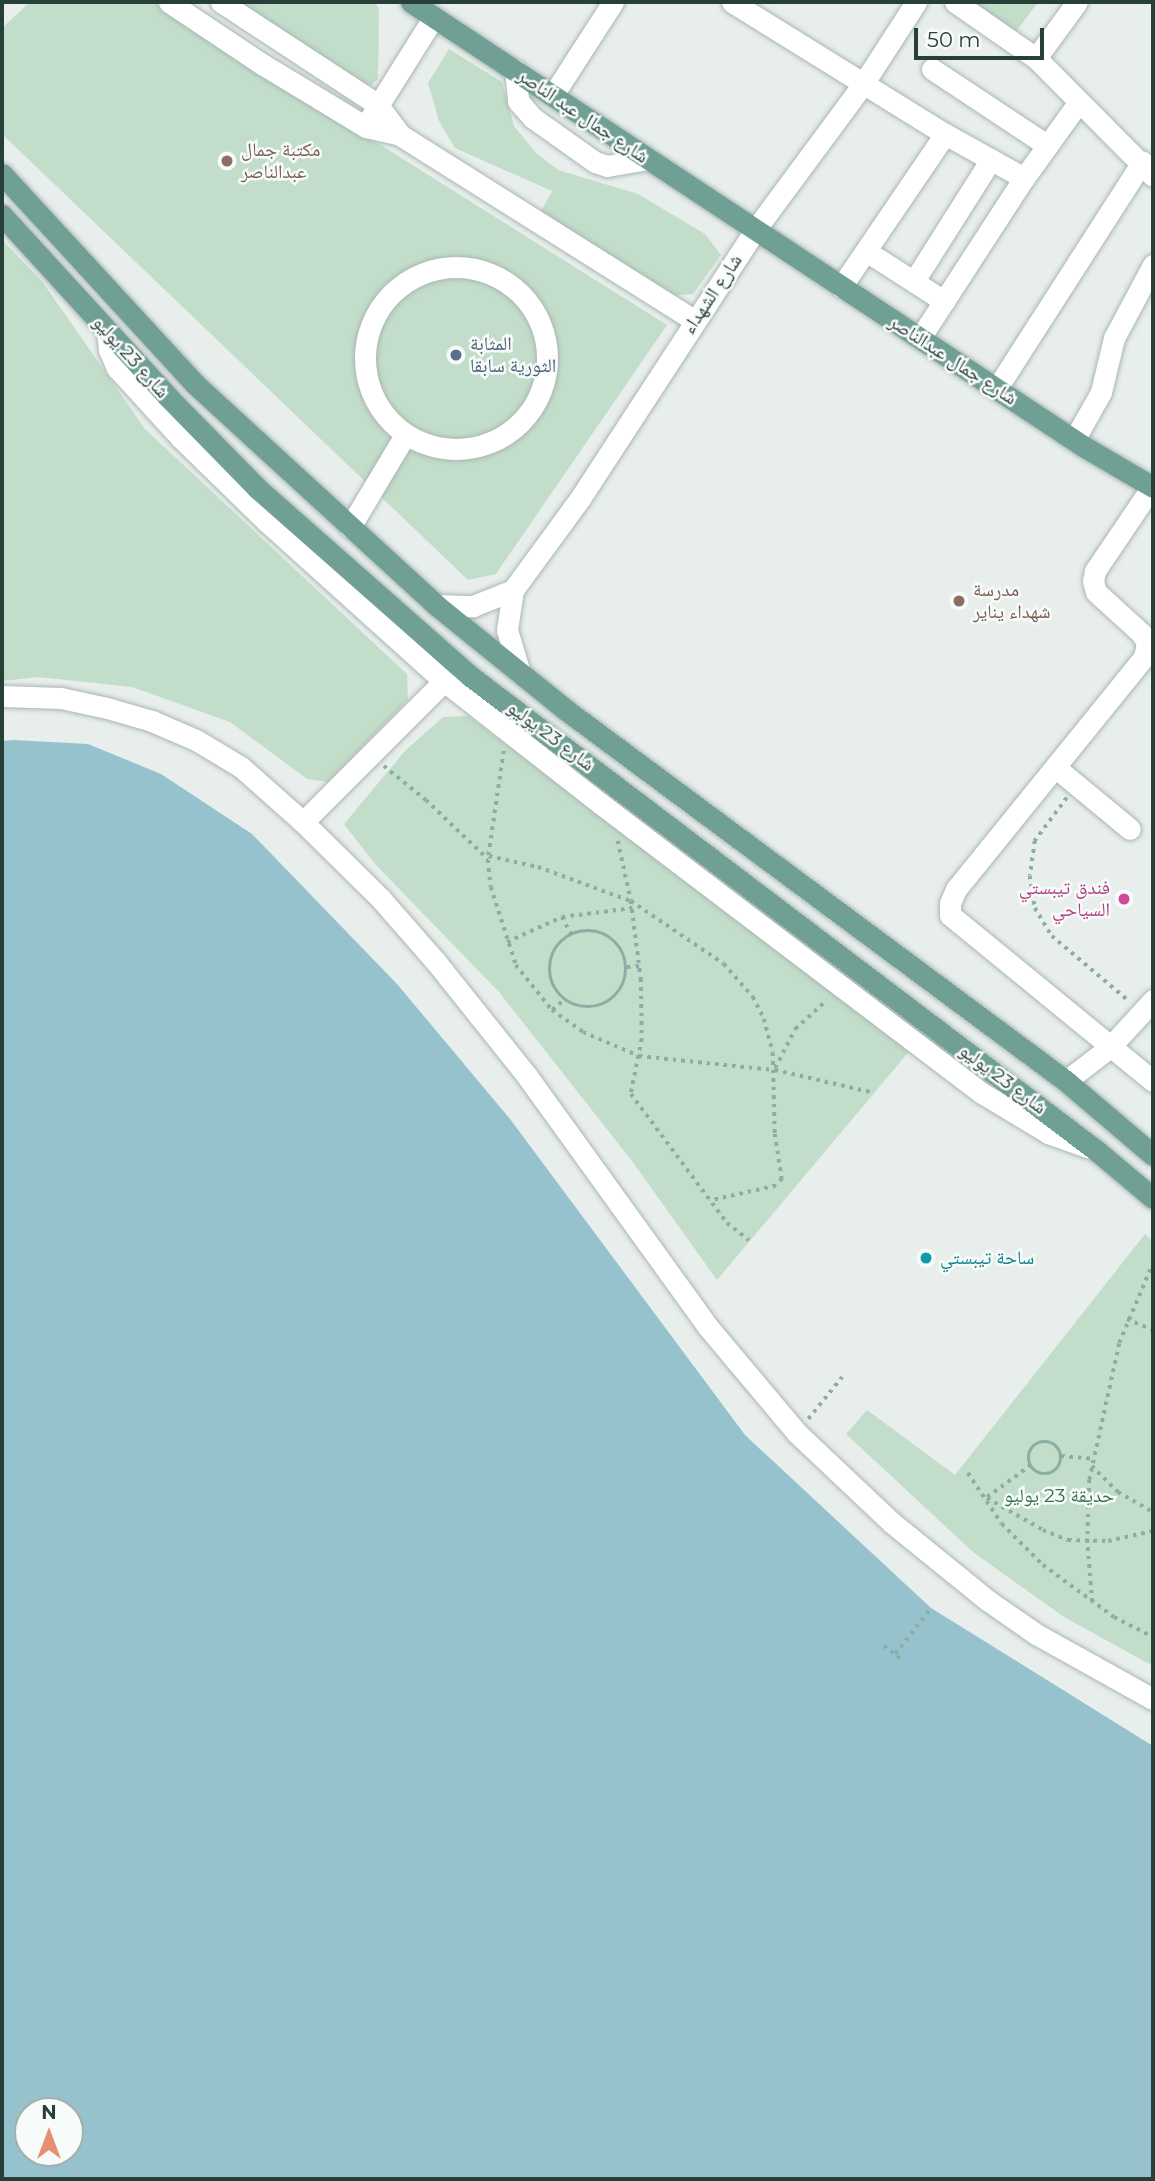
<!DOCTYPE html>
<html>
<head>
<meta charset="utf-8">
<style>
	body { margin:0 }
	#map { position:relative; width:1155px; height:2181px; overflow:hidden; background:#e7eeeb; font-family:Montserrat,"Noto Naskh Arabic",sans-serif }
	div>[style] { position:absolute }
	.green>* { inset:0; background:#c2ddca }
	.water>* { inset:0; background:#95c2cd }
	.path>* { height:3.5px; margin-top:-1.75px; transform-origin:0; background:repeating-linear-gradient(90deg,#8baea4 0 3.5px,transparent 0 8.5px) }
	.path>.ring { margin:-1.75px; padding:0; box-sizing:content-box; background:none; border:3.5px solid #8baea4; border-radius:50% }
	.roads { filter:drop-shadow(0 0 2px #aab6b2) drop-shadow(0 0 2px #aab6b2) }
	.minor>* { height:21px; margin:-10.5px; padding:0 10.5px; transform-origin:10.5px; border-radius:10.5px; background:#fff }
	.minor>.ring { margin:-10.5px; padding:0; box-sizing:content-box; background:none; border:21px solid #fff; border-radius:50% }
	.major>* { height:21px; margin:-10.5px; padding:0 10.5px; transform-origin:10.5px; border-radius:10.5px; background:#709f95 }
	.dots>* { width:19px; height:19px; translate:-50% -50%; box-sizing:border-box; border:4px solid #f7fbf9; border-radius:50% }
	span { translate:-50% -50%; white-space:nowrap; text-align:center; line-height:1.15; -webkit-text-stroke:5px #f7fbf9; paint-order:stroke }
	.street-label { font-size:19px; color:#273f39 }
	.education-label { font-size:19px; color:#785e54 }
	.left { translate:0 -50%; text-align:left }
	.service-label { font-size:19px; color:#4e5e75 }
	.hotel-label { font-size:19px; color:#b23c85 }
	.right { translate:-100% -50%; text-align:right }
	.culture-label { font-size:19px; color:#0d838f }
	.park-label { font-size:19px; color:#35724f }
	.frame { position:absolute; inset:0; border:4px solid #273f39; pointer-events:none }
	.north { position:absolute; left:14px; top:2097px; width:70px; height:70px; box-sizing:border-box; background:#f7fbf9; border:2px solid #a4b0ac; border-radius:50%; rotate:0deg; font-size:19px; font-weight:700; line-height:28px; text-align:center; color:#273f39 }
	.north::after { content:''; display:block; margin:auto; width:24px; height:32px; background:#e5906e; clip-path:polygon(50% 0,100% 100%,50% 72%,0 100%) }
	.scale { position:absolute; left:914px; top:28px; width:130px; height:32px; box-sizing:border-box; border:4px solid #273f39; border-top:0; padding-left:9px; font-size:21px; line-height:24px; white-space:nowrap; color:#273f39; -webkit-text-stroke:5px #f7fbf9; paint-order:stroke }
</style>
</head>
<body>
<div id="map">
	<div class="green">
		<i style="clip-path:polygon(30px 2px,153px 2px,667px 325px,496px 574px,468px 580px,2px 134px,2px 28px)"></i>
		<i style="clip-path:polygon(239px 2px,375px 2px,379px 10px,378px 79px,372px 85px,364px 84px)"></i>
		<i style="clip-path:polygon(961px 2px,1038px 2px,1010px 40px)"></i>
		<i style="clip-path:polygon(449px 49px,502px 82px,514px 126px,536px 153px,558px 170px,638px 194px,705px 234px,721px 255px,693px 294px,667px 296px,540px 213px,552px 191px,455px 148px,439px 121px,428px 83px)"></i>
		<i style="clip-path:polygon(2px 240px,41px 280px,145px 429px,407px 674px,408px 700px,328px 782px,307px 779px,230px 722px,132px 687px,38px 677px,2px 681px)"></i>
		<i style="clip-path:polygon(468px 716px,912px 1048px,717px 1280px,632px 1161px,499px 992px,375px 864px,344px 824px,405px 751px,443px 717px)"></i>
		<i style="clip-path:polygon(1145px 1234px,1153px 1242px,1153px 1666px,1064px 1617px,973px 1552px,846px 1434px,867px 1410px,955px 1475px)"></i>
	</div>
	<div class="water">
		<i style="clip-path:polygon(evenodd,13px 740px,88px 744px,161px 774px,252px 834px,397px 984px,510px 1119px,745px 1435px,931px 1608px,1153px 1746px,1153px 2179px,2px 2179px,2px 741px,13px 740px,28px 2111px,70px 2111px,70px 2153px,28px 2153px,28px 2111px)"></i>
	</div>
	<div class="path">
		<i style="left:504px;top:751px;width:110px;rotate:98.4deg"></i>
		<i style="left:488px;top:860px;width:27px;rotate:84deg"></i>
		<i style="left:491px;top:887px;width:82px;rotate:72.2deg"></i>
		<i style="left:516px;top:965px;width:58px;rotate:51.3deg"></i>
		<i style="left:552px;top:1010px;width:38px;rotate:35deg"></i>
		<i style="left:583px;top:1032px;width:61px;rotate:23.2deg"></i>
		<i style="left:639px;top:1056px;width:137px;rotate:5.9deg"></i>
		<i style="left:775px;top:1070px;width:98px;rotate:13deg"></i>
		<i style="left:384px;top:766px;width:54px;rotate:39deg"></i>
		<i style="left:426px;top:800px;width:86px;rotate:43.6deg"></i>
		<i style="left:1067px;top:798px;width:54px;rotate:126.7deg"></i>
		<i style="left:1035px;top:841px;width:35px;rotate:98deg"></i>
		<i style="left:1030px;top:876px;width:32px;rotate:81deg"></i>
		<i style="left:1035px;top:908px;width:33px;rotate:59deg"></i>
		<i style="left:1052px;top:936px;width:101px;rotate:40.2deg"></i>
		<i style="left:618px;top:841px;width:61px;rotate:77.8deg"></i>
		<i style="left:631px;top:901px;width:79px;rotate:82.7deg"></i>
		<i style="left:641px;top:979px;width:60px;rotate:89deg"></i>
		<i style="left:642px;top:1039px;width:56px;rotate:101.3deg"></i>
		<i style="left:631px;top:1094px;width:161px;rotate:53.3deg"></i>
		<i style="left:727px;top:1223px;width:28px;rotate:38deg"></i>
		<i style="left:489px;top:856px;width:50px;rotate:12.7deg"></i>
		<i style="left:538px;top:867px;width:99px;rotate:20.1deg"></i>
		<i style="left:631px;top:901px;width:112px;rotate:34.1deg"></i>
		<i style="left:724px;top:964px;width:44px;rotate:48.7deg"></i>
		<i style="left:753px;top:997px;width:25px;rotate:63deg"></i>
		<i style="left:764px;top:1019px;width:35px;rotate:75deg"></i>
		<i style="left:773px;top:1053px;width:81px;rotate:88.6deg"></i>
		<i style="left:775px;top:1134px;width:46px;rotate:81.2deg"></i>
		<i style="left:782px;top:1179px;width:9px;rotate:131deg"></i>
		<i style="left:776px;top:1186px;width:68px;rotate:167.2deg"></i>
		<i style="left:562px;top:917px;width:19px;rotate:62deg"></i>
		<i class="ring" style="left:550px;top:931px;width:72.5px;height:72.5px"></i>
		<i style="left:507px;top:942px;width:60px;rotate:-24.4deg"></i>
		<i style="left:562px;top:917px;width:71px;rotate:-7.3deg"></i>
		<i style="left:627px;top:967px;width:13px;rotate:-4deg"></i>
		<i style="left:552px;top:1010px;width:17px;rotate:-40deg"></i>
		<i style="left:775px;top:1068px;width:44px;rotate:-62.9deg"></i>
		<i style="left:795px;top:1029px;width:43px;rotate:-42.2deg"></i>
		<i style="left:1127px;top:1319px;width:28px;rotate:23deg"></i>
		<i style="left:808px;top:1419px;width:54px;rotate:-51deg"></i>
		<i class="ring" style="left:1029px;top:1442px;width:28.5px;height:28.5px"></i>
		<i style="left:1061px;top:1456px;width:32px;rotate:5deg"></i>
		<i style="left:1092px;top:1466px;width:37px;rotate:45deg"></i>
		<i style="left:1118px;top:1492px;width:40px;rotate:29.7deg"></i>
		<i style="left:968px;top:1473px;width:61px;rotate:56.3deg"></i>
		<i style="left:1002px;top:1524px;width:58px;rotate:45deg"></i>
		<i style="left:1043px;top:1565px;width:88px;rotate:36.2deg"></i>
		<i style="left:1114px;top:1617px;width:44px;rotate:27.1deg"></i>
		<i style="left:987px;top:1497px;width:54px;rotate:-36deg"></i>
		<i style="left:987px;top:1498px;width:64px;rotate:29.7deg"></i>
		<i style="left:1043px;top:1530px;width:27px;rotate:22deg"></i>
		<i style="left:1068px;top:1540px;width:40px;rotate:1.4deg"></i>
		<i style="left:1108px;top:1541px;width:46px;rotate:-12.5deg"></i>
		<i style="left:1092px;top:1602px;width:59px;rotate:-94.8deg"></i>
		<i style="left:1087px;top:1543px;width:63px;rotate:-88.2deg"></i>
		<i style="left:1089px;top:1480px;width:140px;rotate:-77.6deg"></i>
		<i style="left:1119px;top:1343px;width:87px;rotate:-67deg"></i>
		<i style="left:884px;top:1646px;width:25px;rotate:37deg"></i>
		<i style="left:895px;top:1654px;width:58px;rotate:-52deg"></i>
	</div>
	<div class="roads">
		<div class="minor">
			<i style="left:169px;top:2px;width:112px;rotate:33.7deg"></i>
			<i style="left:262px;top:64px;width:122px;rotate:31.2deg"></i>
			<i style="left:366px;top:127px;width:35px;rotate:13deg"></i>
			<i style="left:400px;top:135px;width:347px;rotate:32.2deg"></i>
			<i style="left:221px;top:2px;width:186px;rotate:33.2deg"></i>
			<i style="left:377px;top:104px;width:39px;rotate:53deg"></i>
			<i style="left:732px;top:2px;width:251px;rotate:31.8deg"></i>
			<i style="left:945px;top:134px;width:90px;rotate:29.1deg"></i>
			<i style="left:955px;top:2px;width:98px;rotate:34.7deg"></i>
			<i style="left:1036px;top:58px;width:166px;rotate:45.2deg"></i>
			<i style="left:1036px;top:58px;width:69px;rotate:-53.8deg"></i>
			<i style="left:932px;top:69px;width:138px;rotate:33.5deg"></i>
			<i style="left:515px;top:70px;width:31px;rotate:84deg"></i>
			<i style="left:518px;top:101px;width:23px;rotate:49deg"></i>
			<i style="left:533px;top:118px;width:76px;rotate:35.4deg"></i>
			<i style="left:595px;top:162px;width:13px;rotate:18deg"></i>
			<i style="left:607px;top:166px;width:42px;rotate:-9.7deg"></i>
			<i style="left:553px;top:95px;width:111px;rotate:-57.2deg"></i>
			<i style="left:371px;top:117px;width:117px;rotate:-57.9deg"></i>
			<i style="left:866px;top:251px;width:93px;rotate:32.7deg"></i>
			<i class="ring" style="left:365px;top:267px;width:161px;height:161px"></i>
			<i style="left:914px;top:281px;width:144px;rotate:-57.7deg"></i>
			<i style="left:841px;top:287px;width:185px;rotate:-55.8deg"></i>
			<i style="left:107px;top:330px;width:20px;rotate:84deg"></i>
			<i style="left:109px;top:350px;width:20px;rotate:66deg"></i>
			<i style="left:117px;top:368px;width:95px;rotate:47.6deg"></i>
			<i style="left:181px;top:438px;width:119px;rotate:44.3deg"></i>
			<i style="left:266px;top:521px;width:239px;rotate:42deg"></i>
			<i style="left:444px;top:681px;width:199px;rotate:135deg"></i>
			<i style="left:920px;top:338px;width:191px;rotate:-57deg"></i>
			<i style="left:1024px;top:178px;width:92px;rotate:-54.2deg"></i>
			<i style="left:997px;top:388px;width:269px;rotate:-57.3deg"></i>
			<i style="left:1074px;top:440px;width:55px;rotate:-60.6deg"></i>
			<i style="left:1101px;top:392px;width:56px;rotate:-76.5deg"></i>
			<i style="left:1114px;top:338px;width:83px;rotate:-61.9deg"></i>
			<i style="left:1153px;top:485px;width:104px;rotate:124deg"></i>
			<i style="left:1095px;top:571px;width:10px;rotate:101deg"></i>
			<i style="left:1093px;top:581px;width:11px;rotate:75deg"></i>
			<i style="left:1096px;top:592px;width:62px;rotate:42.4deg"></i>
			<i style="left:1142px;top:634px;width:11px;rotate:63deg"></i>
			<i style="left:1147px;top:644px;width:13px;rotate:103deg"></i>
			<i style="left:1144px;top:657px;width:299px;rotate:129deg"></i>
			<i style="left:956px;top:889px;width:15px;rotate:113deg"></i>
			<i style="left:950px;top:903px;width:12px;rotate:90deg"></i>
			<i style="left:950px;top:915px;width:262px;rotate:39.3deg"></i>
			<i style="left:350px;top:527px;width:107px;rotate:-59.1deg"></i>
			<i style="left:436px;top:605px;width:37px;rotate:2deg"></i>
			<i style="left:473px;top:606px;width:43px;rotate:-21.8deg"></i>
			<i style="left:520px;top:673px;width:45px;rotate:-106.8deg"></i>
			<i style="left:507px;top:630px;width:40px;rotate:-81.5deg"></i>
			<i style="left:513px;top:590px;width:115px;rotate:-53.8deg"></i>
			<i style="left:581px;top:497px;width:319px;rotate:-56.9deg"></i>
			<i style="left:755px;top:230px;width:182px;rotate:-53.5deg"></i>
			<i style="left:863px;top:84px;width:98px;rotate:-57.1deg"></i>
			<i style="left:444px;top:681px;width:199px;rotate:38.1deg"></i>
			<i style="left:601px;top:804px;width:478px;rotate:37.2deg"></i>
			<i style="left:982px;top:1093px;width:77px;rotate:31.2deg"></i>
			<i style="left:1048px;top:1133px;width:45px;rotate:19.7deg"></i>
			<i style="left:2px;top:696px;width:59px;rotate:1.9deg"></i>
			<i style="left:61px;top:698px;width:47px;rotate:12.3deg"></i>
			<i style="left:107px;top:708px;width:47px;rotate:16.1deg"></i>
			<i style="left:152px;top:721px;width:48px;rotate:23.4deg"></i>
			<i style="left:196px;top:740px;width:52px;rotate:31deg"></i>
			<i style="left:241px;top:767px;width:83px;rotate:41.6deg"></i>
			<i style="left:303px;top:822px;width:110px;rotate:44.6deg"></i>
			<i style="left:381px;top:899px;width:84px;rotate:48.9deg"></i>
			<i style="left:436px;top:962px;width:146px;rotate:51.4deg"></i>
			<i style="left:527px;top:1076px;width:309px;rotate:54.2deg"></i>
			<i style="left:708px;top:1327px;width:138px;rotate:50deg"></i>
			<i style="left:797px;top:1433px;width:129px;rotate:43.4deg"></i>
			<i style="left:891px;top:1522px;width:124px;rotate:39.1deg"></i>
			<i style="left:987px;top:1600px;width:60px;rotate:34.8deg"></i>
			<i style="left:1036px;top:1634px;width:134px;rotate:29.1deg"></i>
			<i style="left:1055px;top:767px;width:97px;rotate:39.6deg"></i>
			<i style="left:1066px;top:1081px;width:56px;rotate:-37.7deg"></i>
			<i style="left:1110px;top:1047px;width:64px;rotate:-47.5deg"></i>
		</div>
		<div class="major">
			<i style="left:411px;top:2px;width:805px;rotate:33.45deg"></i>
			<i style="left:1083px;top:446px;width:81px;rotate:30.4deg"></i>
			<i style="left:2px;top:174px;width:285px;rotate:47.4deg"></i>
			<i style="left:195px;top:384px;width:327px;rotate:42.5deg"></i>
			<i style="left:436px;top:605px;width:167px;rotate:38.9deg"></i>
			<i style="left:566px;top:710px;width:623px;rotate:36.58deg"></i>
			<i style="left:1066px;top:1081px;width:114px;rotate:40.4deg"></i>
			<i style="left:2px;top:215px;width:245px;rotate:47.6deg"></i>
			<i style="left:167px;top:396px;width:129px;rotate:45.6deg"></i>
			<i style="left:257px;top:488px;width:284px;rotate:41.4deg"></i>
			<i style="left:470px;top:676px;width:787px;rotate:37.15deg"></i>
			<i style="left:1097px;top:1151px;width:73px;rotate:40deg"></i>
		</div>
	</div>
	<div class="dots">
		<i style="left:227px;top:161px;background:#8d6e63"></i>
		<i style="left:456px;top:355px;background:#5c6f8a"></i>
		<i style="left:959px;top:601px;background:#8d6e63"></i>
		<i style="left:1124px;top:899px;background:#d1479c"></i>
		<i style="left:926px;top:1258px;background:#0f9aa8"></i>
	</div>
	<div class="street-label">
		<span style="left:583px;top:116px;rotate:34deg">شارع جمال عبد الناصر</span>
		<span style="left:712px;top:294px;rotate:-56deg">شارع الشهداء</span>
		<span style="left:131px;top:357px;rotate:48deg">شارع 23 يوليو</span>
		<span style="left:953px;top:360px;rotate:33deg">شارع جمال عبدالناصر</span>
		<span style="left:551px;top:736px;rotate:37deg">شارع 23 يوليو</span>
		<span style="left:1003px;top:1079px;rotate:37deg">شارع 23 يوليو</span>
	</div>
	<div class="education-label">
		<span class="left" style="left:241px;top:161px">مكتبة جمال<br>عبدالناصر</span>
		<span class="left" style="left:973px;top:601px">مدرسة<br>شهداء يناير</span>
	</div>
	<div class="service-label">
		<span class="left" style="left:470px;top:355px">المثابة<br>الثورية سابقا</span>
	</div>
	<div class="hotel-label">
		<span class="right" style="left:1110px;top:899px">فندق تيبستي<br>السياحي</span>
	</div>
	<div class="culture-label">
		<span class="left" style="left:940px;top:1258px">ساحة تيبستي</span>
	</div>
	<div class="park-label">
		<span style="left:1059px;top:1496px">حديقة 23 يوليو</span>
	</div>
	<div class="frame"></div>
	<div class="north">N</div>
	<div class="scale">50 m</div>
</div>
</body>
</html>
